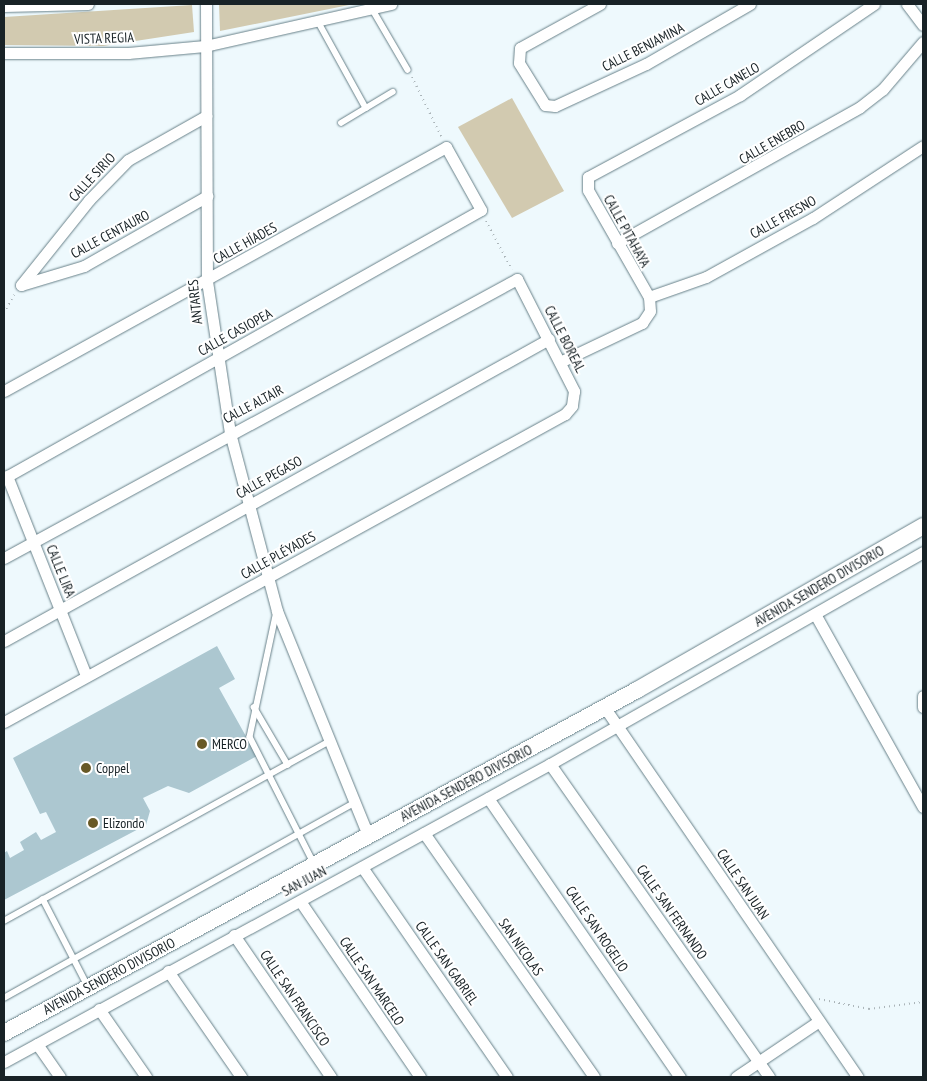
<!DOCTYPE html>
<html>
<head>
<meta charset="utf-8">
<style>
	body { margin:0 }
	#map { position:relative; width:927px; height:1081px; overflow:hidden; background:#eef9fd; font-family:"PT Sans Narrow",sans-serif }
	div>[style] { position:absolute }
	.green>* { inset:0; background:#d2cab0 }
	.building>* { inset:0; background:#acc7d0 }
	.path>* { height:2px; margin-top:-1px; transform-origin:0; background:repeating-linear-gradient(90deg,#abb5b9 0 1px,transparent 0 5px) }
	.roads { filter:drop-shadow(0 0 1px #688189) drop-shadow(0 0 1px #688189) }
	.lane>* { height:5.5px; margin:-2.75px; padding:0 2.75px; transform-origin:2.75px; border-radius:2.75px; background:#fff }
	.street>* { height:11px; margin:-5.5px; padding:0 5.5px; transform-origin:5.5px; border-radius:5.5px; background:#fff }
	.secondary>* { height:16px; margin:-8px; padding:0 8px; transform-origin:8px; border-radius:8px; background:#fff }
	.dots>* { width:14px; height:14px; translate:-50% -50%; box-sizing:border-box; border:2px solid #fff; border-radius:50% }
	span { translate:-50% -50%; white-space:nowrap; text-align:center; line-height:1.15; -webkit-text-stroke:4px #fff; paint-order:stroke }
	.street-label { font-size:14px; color:#182226 }
	.poi-label { font-size:14px; color:#182226 }
	.left { translate:0 -50%; text-align:left }
	.frame { position:absolute; inset:0; border:5px solid #182226; pointer-events:none }
</style>
</head>
<body>
<div id="map">
	<div class="green">
		<i style="clip-path:polygon(219px 4px,354px 4px,220px 31px)"></i>
		<i style="clip-path:polygon(192px 5px,194px 32px,103px 46px,4px 45px,4px 17px)"></i>
		<i style="clip-path:polygon(512px 98px,564px 191px,512px 218px,458px 127px)"></i>
	</div>
	<div class="building">
		<i style="clip-path:polygon(217px 646px,235px 679px,219px 688px,257px 756px,189px 793px,168px 786px,143px 798px,150px 811px,146px 825px,4px 900px,4px 853px,7px 851px,10px 858px,24px 850px,20px 842px,36px 832px,41px 840px,56px 832px,46px 812px,40px 814px,13px 758px)"></i>
	</div>
	<div class="path">
		<i style="left:412px;top:77px;width:66px;rotate:63.8deg"></i>
		<i style="left:486px;top:221px;width:55px;rotate:62deg"></i>
		<i style="left:4px;top:313px;width:21px;rotate:-61deg"></i>
		<i style="left:819px;top:999px;width:51px;rotate:11.3deg"></i>
		<i style="left:869px;top:1009px;width:54px;rotate:-7.4deg"></i>
	</div>
	<div class="roads">
		<div class="lane">
			<i style="left:373px;top:10px;width:69px;rotate:59.7deg"></i>
			<i style="left:318px;top:21px;width:99px;rotate:61.1deg"></i>
			<i style="left:366px;top:108px;width:31px;rotate:-31deg"></i>
			<i style="left:341px;top:123px;width:29px;rotate:-31deg"></i>
			<i style="left:276px;top:616px;width:124px;rotate:102.1deg"></i>
			<i style="left:250px;top:737px;width:141px;rotate:63.1deg"></i>
			<i style="left:254px;top:707px;width:67px;rotate:59.6deg"></i>
			<i style="left:43px;top:899px;width:98px;rotate:62.7deg"></i>
			<i style="left:4px;top:921px;width:372px;rotate:-28.9deg"></i>
			<i style="left:4px;top:998px;width:402px;rotate:-29.1deg"></i>
		</div>
		<div class="street">
			<i style="left:206px;top:4px;width:277px;rotate:89.8deg"></i>
			<i style="left:207px;top:281px;width:154px;rotate:81.4deg"></i>
			<i style="left:230px;top:433px;width:184px;rotate:75.2deg"></i>
			<i style="left:277px;top:611px;width:242px;rotate:67.9deg"></i>
			<i style="left:600px;top:4px;width:91px;rotate:151.2deg"></i>
			<i style="left:520px;top:48px;width:15px;rotate:94deg"></i>
			<i style="left:519px;top:63px;width:49px;rotate:58.2deg"></i>
			<i style="left:545px;top:105px;width:10px;rotate:6deg"></i>
			<i style="left:555px;top:106px;width:100px;rotate:-24.8deg"></i>
			<i style="left:646px;top:64px;width:120px;rotate:-30deg"></i>
			<i style="left:907px;top:4px;width:26px;rotate:53deg"></i>
			<i style="left:4px;top:6px;width:84px;rotate:-1.4deg"></i>
			<i style="left:4px;top:53px;width:124px"></i>
			<i style="left:128px;top:53px;width:77px;rotate:-5.2deg"></i>
			<i style="left:205px;top:46px;width:191px;rotate:-12.7deg"></i>
			<i style="left:617px;top:243px;width:278px;rotate:-29.2deg"></i>
			<i style="left:860px;top:107px;width:29px;rotate:-38deg"></i>
			<i style="left:883px;top:89px;width:62px;rotate:-49.6deg"></i>
			<i style="left:21px;top:285px;width:109px;rotate:-51.3deg"></i>
			<i style="left:89px;top:200px;width:56px;rotate:-45.7deg"></i>
			<i style="left:128px;top:160px;width:90px;rotate:-29.4deg"></i>
			<i style="left:21px;top:285px;width:66px;rotate:-16.8deg"></i>
			<i style="left:84px;top:266px;width:142px;rotate:-29.6deg"></i>
			<i style="left:649px;top:297px;width:123px;rotate:-119.7deg"></i>
			<i style="left:588px;top:190px;width:13px;rotate:-90deg"></i>
			<i style="left:588px;top:177px;width:173px;rotate:-28.3deg"></i>
			<i style="left:740px;top:95px;width:162px;rotate:-34.2deg"></i>
			<i style="left:649px;top:297px;width:60px;rotate:-19.3deg"></i>
			<i style="left:706px;top:277px;width:122px;rotate:-28.9deg"></i>
			<i style="left:813px;top:218px;width:131px;rotate:-33.2deg"></i>
			<i style="left:562px;top:361px;width:89px;rotate:-25.4deg"></i>
			<i style="left:642px;top:323px;width:14px;rotate:-56deg"></i>
			<i style="left:650px;top:311px;width:14px;rotate:-94deg"></i>
			<i style="left:4px;top:391px;width:505px;rotate:-28.9deg"></i>
			<i style="left:446px;top:147px;width:72px;rotate:60.9deg"></i>
			<i style="left:481px;top:210px;width:547px;rotate:150.67deg"></i>
			<i style="left:7px;top:476px;width:215px;rotate:68.4deg"></i>
			<i style="left:4px;top:558px;width:584px;rotate:-28.54deg"></i>
			<i style="left:517px;top:279px;width:126px;rotate:63deg"></i>
			<i style="left:574px;top:391px;width:15px;rotate:98deg"></i>
			<i style="left:572px;top:406px;width:11px;rotate:131deg"></i>
			<i style="left:565px;top:414px;width:640px;rotate:151.23deg"></i>
			<i style="left:815px;top:614px;width:221px;rotate:60.8deg"></i>
			<i style="left:4px;top:641px;width:623px;rotate:-28.99deg"></i>
			<i style="left:923px;top:696px;width:11px;rotate:90deg"></i>
			<i style="left:605px;top:708px;width:447px;rotate:55.6deg"></i>
			<i style="left:550px;top:764px;width:382px;rotate:55deg"></i>
			<i style="left:488px;top:798px;width:339px;rotate:55.5deg"></i>
			<i style="left:424px;top:833px;width:297px;rotate:55.1deg"></i>
			<i style="left:362px;top:867px;width:255px;rotate:55.4deg"></i>
			<i style="left:300px;top:901px;width:213px;rotate:55.7deg"></i>
			<i style="left:234px;top:935px;width:172px;rotate:55.7deg"></i>
			<i style="left:168px;top:971px;width:129px;rotate:55.4deg"></i>
			<i style="left:99px;top:1009px;width:83px;rotate:55.3deg"></i>
			<i style="left:37px;top:1044px;width:40px;rotate:55.1deg"></i>
			<i style="left:4px;top:1062px;width:622px;rotate:-28.63deg"></i>
			<i style="left:550px;top:764px;width:429px;rotate:-29.6deg"></i>
			<i style="left:736px;top:1077px;width:100px;rotate:-34deg"></i>
		</div>
		<div class="secondary">
			<i style="left:4px;top:1033px;width:720px;rotate:-28.45deg"></i>
			<i style="left:637px;top:690px;width:330px;rotate:-29.8deg"></i>
		</div>
	</div>
	<div class="dots">
		<i style="left:202px;top:744px;background:#685926"></i>
		<i style="left:86px;top:768px;background:#685926"></i>
		<i style="left:93px;top:823px;background:#685926"></i>
	</div>
	<div class="street-label">
		<span style="left:104px;top:38px;rotate:-2deg">VISTA REGIA</span>
		<span style="left:643px;top:47px;rotate:-27deg">CALLE BENJAMINA</span>
		<span style="left:727px;top:84px;rotate:-30deg">CALLE CANELO</span>
		<span style="left:772px;top:142px;rotate:-30deg">CALLE ENEBRO</span>
		<span style="left:92px;top:177px;rotate:-47deg">CALLE SIRIO</span>
		<span style="left:783px;top:217px;rotate:-29deg">CALLE FRESNO</span>
		<span style="left:627px;top:231px;rotate:61deg">CALLE PITAHAYA</span>
		<span style="left:110px;top:234px;rotate:-28deg">CALLE CENTAURO</span>
		<span style="left:245px;top:243px;rotate:-29deg">CALLE HÍADES</span>
		<span style="left:195px;top:302px;rotate:-96deg">ANTARES</span>
		<span style="left:235px;top:332px;rotate:-29deg">CALLE CASIOPEA</span>
		<span style="left:565px;top:339px;rotate:63deg">CALLE BOREAL</span>
		<span style="left:253px;top:404px;rotate:-28deg">CALLE ALTAIR</span>
		<span style="left:269px;top:477px;rotate:-29deg">CALLE PEGASO</span>
		<span style="left:278px;top:555px;rotate:-29deg">CALLE PLÉYADES</span>
		<span style="left:61px;top:571px;rotate:68deg">CALLE LIRA</span>
		<span style="left:819px;top:586px;rotate:-30deg">AVENIDA SENDERO DIVISORIO</span>
		<span style="left:466px;top:783px;rotate:-28deg">AVENIDA SENDERO DIVISORIO</span>
		<span style="left:304px;top:881px;rotate:-28deg">SAN JUAN</span>
		<span style="left:743px;top:884px;rotate:56deg">CALLE SAN JUAN</span>
		<span style="left:672px;top:912px;rotate:55deg">CALLE SAN FERNANDO</span>
		<span style="left:597px;top:929px;rotate:56deg">CALLE SAN ROGELIO</span>
		<span style="left:521px;top:947px;rotate:55deg">SAN NICOLAS</span>
		<span style="left:447px;top:963px;rotate:55deg">CALLE SAN GABRIEL</span>
		<span style="left:109px;top:976px;rotate:-28deg">AVENIDA SENDERO DIVISORIO</span>
		<span style="left:372px;top:981px;rotate:56deg">CALLE SAN MARCELO</span>
		<span style="left:295px;top:998px;rotate:56deg">CALLE SAN FRANCISCO</span>
	</div>
	<div class="poi-label">
		<span class="left" style="left:212px;top:744px">MERCO</span>
		<span class="left" style="left:96px;top:768px">Coppel</span>
		<span class="left" style="left:103px;top:823px">Elizondo</span>
	</div>
	<div class="frame"></div>
</div>
</body>
</html>
